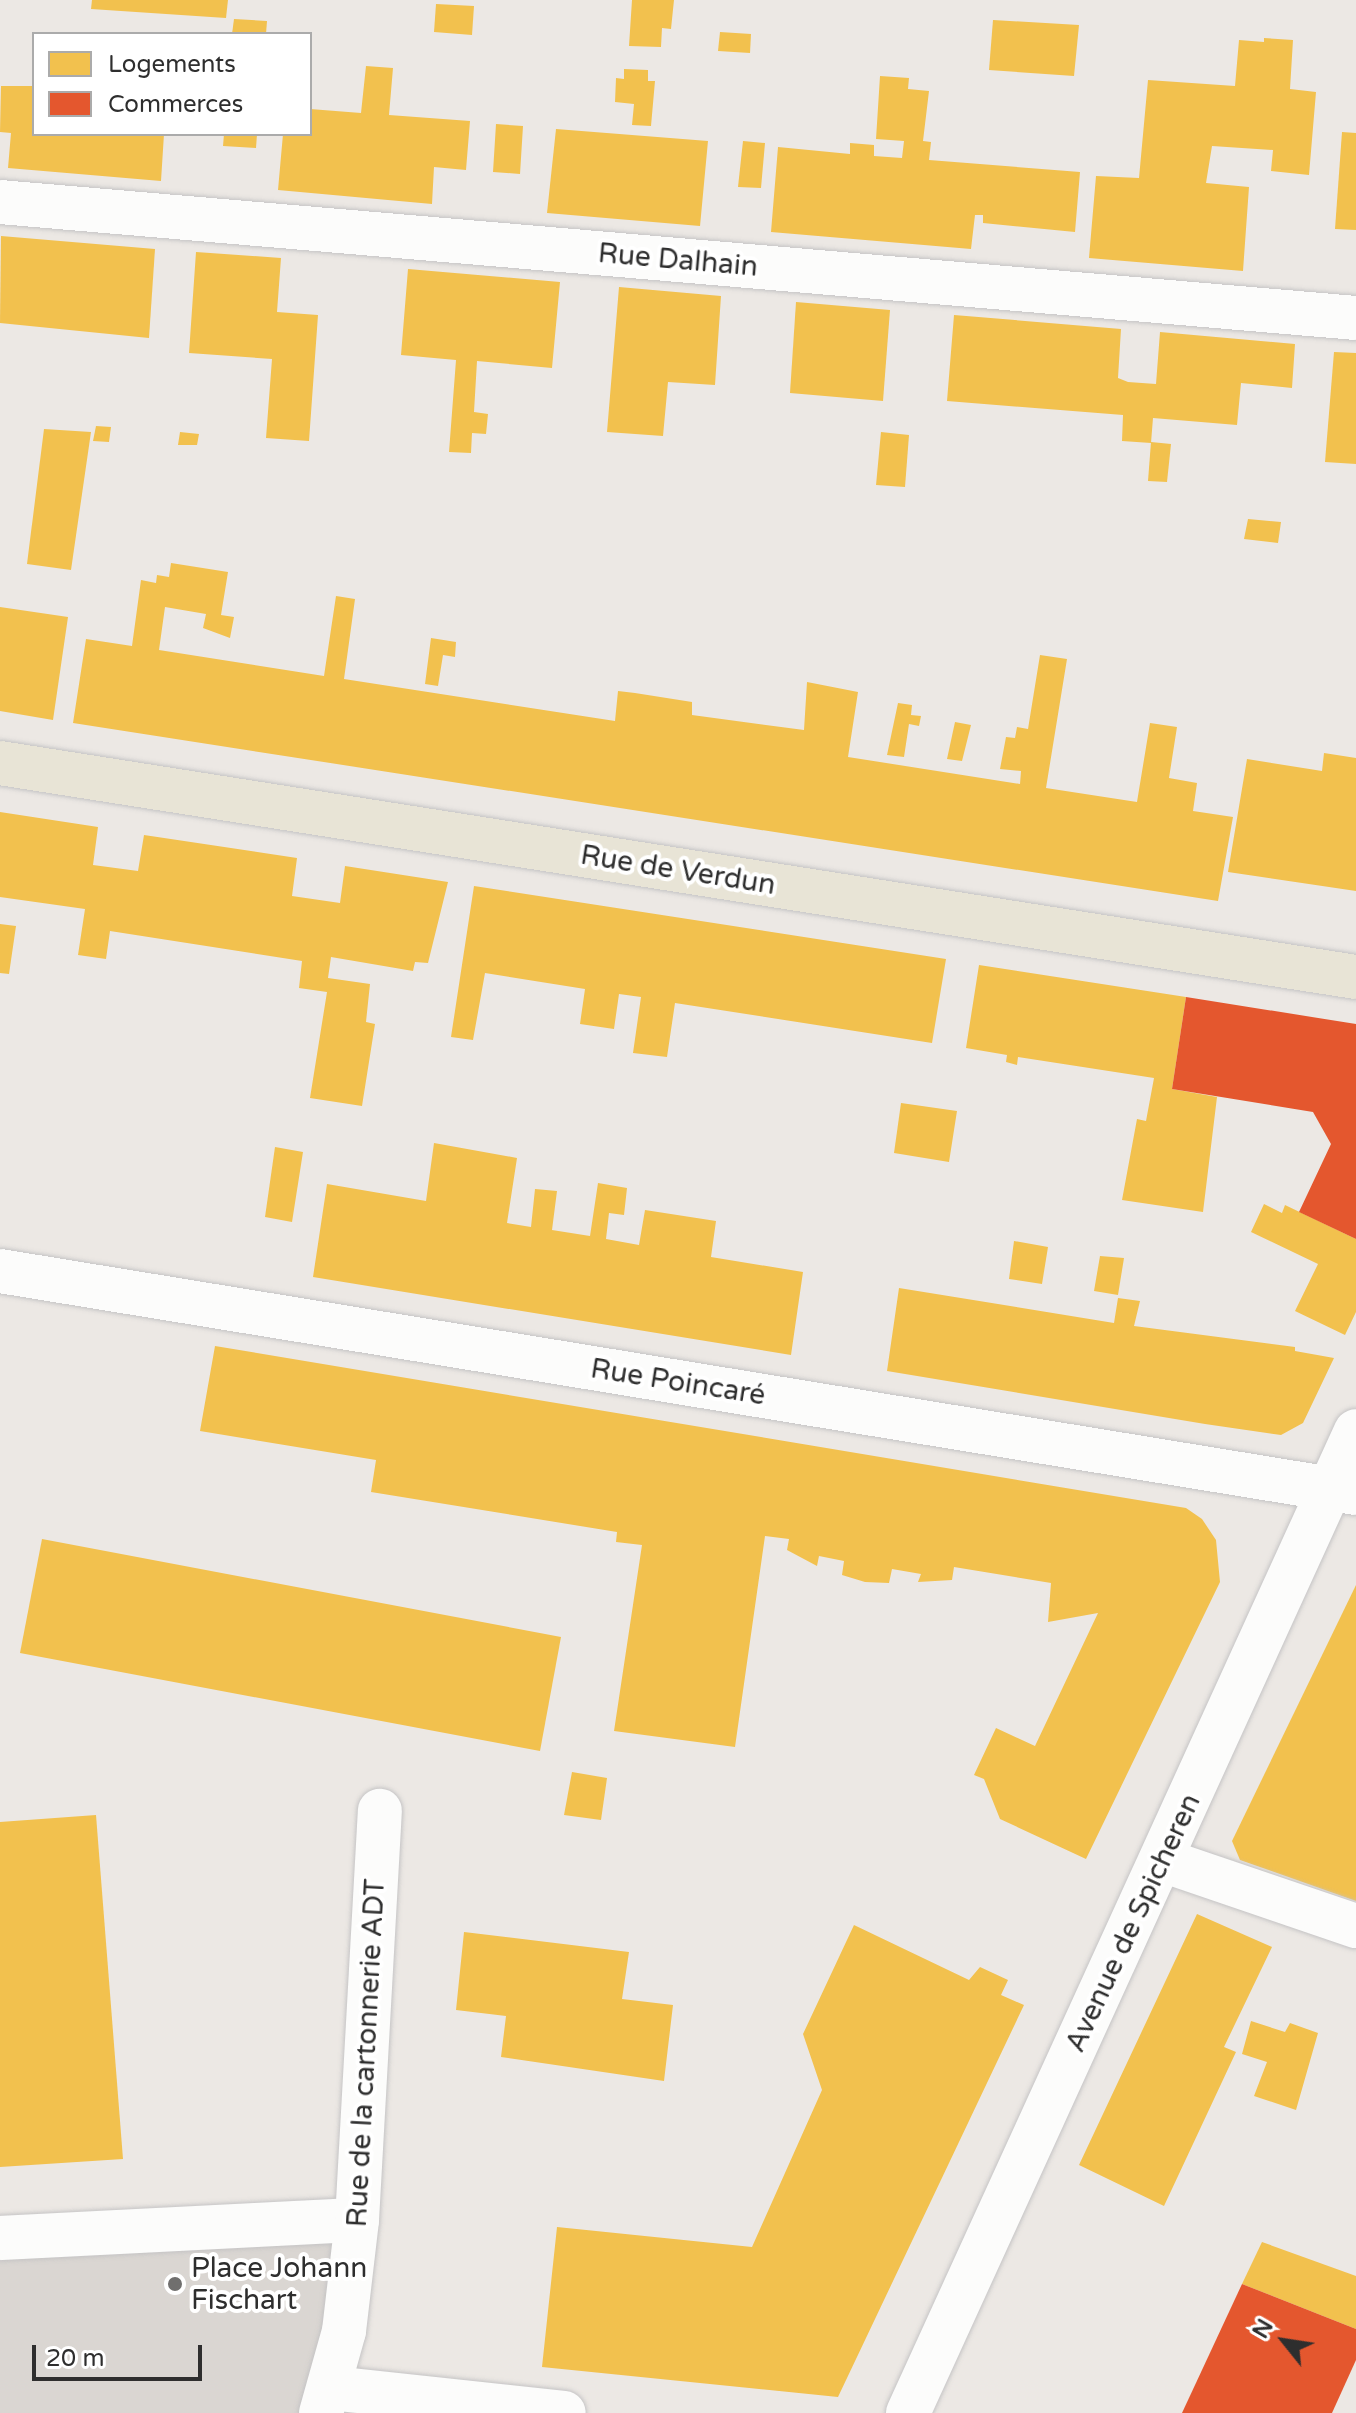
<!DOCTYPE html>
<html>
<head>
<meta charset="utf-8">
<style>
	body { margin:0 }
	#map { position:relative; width:1356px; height:2413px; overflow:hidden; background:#ece8e4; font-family:"Varela Round",sans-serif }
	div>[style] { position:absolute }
	.plaza>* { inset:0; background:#dad6d2 }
	.homes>* { inset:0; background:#f2c14e }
	.shops>* { inset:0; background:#e4572e }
	.roads { filter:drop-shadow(0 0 2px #c5c4c5) drop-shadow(0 0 2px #c5c4c5) }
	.minor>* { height:44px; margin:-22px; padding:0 22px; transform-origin:22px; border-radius:22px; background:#fcfcfb }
	.major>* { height:44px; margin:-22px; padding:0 22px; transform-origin:22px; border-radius:22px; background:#e8e4d6 }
	.dots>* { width:22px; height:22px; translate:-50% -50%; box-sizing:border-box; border:4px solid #fff; border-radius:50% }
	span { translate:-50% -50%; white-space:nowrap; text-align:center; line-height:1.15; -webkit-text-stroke:8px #fff; paint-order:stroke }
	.street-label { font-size:28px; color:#2e2e2e }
	.poi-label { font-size:28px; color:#2e2e2e }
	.left { translate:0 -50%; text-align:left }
	.legend { position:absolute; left:32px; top:32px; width:280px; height:104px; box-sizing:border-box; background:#fff; border:2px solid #ababab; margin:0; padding:10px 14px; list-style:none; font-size:24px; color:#2e2e2e }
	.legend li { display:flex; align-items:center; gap:16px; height:40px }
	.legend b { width:40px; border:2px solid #ababab }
	.north { position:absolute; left:1244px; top:2301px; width:80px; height:80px; -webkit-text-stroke:6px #fff; paint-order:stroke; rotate:300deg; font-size:22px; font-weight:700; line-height:32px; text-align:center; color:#2e2e2e }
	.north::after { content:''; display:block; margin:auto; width:28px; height:36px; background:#2e2e2e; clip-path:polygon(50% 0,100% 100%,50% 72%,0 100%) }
	.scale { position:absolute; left:32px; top:2345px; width:170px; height:36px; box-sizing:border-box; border:4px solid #2e2e2e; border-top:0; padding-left:10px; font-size:24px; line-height:28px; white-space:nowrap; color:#2e2e2e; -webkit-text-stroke:6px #fff; paint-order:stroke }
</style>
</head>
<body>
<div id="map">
	<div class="plaza">
		<i style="clip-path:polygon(357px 2220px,321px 2413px,0 2413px,0 2238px)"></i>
	</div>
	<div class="homes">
		<i style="clip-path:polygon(92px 0,228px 0,226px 18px,91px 9px)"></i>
		<i style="clip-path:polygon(632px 0,674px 0,671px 29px,662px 28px,661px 47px,629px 46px)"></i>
		<i style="clip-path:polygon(436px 4px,474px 6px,472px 35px,434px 32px)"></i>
		<i style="clip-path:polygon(234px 19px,267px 21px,266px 34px,232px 34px)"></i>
		<i style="clip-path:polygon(993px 20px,1079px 25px,1074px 76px,989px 70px)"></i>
		<i style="clip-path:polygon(720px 32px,751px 34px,750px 53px,718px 51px)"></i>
		<i style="clip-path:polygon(1264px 38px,1293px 40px,1290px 89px,1316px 92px,1309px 175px,1271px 171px,1273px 150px,1212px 146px,1206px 183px,1249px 187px,1243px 271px,1089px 258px,1096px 176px,1139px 178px,1148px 80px,1235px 86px,1239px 40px,1264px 42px)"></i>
		<i style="clip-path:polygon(366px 66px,393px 68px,389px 115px,470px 121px,466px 170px,434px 167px,432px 204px,278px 190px,283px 134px,310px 134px,310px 109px,361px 113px)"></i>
		<i style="clip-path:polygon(624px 69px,648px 70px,648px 81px,655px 81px,651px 126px,632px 125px,634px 104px,615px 102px,616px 78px,624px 79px)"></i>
		<i style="clip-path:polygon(880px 76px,909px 78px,908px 89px,929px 91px,923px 141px,931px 142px,929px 160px,1080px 172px,1075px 232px,983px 223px,983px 215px,975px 215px,971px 249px,771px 232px,778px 147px,850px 154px,850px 143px,874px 145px,874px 156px,902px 158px,904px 141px,876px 139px)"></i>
		<i style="clip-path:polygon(1px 86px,34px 86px,34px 134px,164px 134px,161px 181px,8px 168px,11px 133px,0 132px)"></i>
		<i style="clip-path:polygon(496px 124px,523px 126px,520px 174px,493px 172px)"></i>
		<i style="clip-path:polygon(556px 129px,708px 141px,700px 226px,547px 213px)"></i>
		<i style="clip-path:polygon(1342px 132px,1356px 133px,1356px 230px,1335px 229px)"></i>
		<i style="clip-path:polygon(224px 134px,257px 134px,256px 148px,223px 146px)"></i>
		<i style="clip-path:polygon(743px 141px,765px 143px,761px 188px,738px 187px)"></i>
		<i style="clip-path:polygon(1px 236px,155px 249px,149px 338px,0 323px)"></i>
		<i style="clip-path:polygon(196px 252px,281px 258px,277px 312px,318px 315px,309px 441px,266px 438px,272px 359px,189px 353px)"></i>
		<i style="clip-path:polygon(408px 269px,560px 282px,552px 368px,477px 361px,474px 412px,488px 414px,486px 434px,472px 433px,471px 453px,449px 452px,456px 360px,401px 355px)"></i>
		<i style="clip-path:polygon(619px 287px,721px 296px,715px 385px,668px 382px,663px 436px,607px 432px)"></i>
		<i style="clip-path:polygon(796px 302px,890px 310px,883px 401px,790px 393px)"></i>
		<i style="clip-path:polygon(954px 315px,1121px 329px,1118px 378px,1128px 382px,1156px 384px,1160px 332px,1295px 344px,1292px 388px,1241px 383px,1237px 425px,1153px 418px,1151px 443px,1122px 441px,1123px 415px,947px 401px)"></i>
		<i style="clip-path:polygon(1334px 352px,1356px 353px,1356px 464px,1325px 462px)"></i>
		<i style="clip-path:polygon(96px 426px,111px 427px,109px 442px,93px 441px)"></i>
		<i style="clip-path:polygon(44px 429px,91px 432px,71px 570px,27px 564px)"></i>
		<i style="clip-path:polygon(180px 432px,199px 434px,197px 445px,178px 445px)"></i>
		<i style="clip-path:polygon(881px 432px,909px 435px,905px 487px,876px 485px)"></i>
		<i style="clip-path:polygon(1151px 442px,1171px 444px,1167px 482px,1148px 481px)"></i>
		<i style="clip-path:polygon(1248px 519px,1281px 522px,1278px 543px,1244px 539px)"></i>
		<i style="clip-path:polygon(171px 563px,228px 572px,221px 615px,234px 617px,230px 638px,203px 628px,206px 614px,165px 607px,159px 650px,324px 676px,336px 596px,355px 599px,344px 679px,615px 721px,618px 691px,635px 693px,692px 702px,692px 715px,804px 730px,807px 682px,858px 692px,848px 757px,1020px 784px,1021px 771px,1000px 769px,1006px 737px,1015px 738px,1017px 727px,1028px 729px,1040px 655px,1067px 659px,1046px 788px,1137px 802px,1150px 723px,1177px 727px,1169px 778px,1197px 783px,1193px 811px,1233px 817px,1218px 901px,73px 723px,86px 639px,132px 646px,141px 580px,156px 583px,157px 575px,169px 577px)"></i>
		<i style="clip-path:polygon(0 607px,68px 617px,53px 720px,0 711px)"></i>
		<i style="clip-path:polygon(431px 638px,456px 642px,455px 657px,443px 655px,438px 686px,425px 684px)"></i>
		<i style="clip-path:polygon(898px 703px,912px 705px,911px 715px,921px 716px,919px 726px,909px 724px,904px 757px,887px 755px)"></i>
		<i style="clip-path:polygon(955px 722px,971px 725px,962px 761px,947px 759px)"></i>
		<i style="clip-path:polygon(1324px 753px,1356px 758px,1356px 891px,1228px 872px,1247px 759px,1322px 771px)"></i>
		<i style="clip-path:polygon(0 812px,98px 827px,93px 865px,138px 871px,144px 835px,297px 858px,292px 896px,340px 903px,345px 866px,448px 882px,428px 963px,415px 962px,413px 971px,331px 957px,328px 978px,370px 984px,366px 1022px,375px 1024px,362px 1106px,310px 1098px,327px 992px,299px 988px,302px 961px,110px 931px,106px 959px,78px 955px,85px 909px,0 897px)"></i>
		<i style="clip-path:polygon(474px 886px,946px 959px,932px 1043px,675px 1003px,667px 1057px,633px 1053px,641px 997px,619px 994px,614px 1029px,580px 1024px,585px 989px,485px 973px,473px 1040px,451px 1037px)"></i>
		<i style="clip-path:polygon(0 924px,16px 926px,9px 974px,0 973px)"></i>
		<i style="clip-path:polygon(979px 965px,1186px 997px,1172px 1089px,1217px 1097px,1203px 1212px,1122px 1200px,1137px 1119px,1146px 1121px,1154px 1078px,1018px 1057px,1017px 1065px,1006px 1062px,1007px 1055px,966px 1048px)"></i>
		<i style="clip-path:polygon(901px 1103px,957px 1111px,949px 1162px,894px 1153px)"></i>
		<i style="clip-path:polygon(434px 1143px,517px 1158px,507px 1223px,531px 1227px,535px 1189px,557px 1191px,552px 1230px,590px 1236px,598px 1183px,627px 1188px,624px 1215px,609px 1213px,606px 1239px,639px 1245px,645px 1210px,716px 1221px,711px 1257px,803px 1272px,791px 1355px,313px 1277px,327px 1184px,426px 1201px)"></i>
		<i style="clip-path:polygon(275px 1147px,303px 1152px,292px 1222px,265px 1217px)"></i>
		<i style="clip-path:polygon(1264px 1204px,1282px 1213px,1285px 1205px,1356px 1239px,1356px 1312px,1345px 1335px,1295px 1311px,1318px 1264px,1251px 1232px)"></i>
		<i style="clip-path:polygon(1014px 1241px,1048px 1247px,1042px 1284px,1009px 1279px)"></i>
		<i style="clip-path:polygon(1100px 1256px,1124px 1258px,1118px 1295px,1094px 1291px)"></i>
		<i style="clip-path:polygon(899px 1288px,1114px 1323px,1118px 1298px,1140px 1301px,1134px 1326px,1295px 1347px,1295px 1351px,1334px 1358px,1303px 1423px,1281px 1435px,1205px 1424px,887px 1371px)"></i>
		<i style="clip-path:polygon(215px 1346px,1186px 1508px,1202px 1519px,1216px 1540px,1220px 1582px,1086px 1859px,1000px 1819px,984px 1779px,974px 1775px,996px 1728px,1035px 1746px,1098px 1613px,1048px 1622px,1051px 1583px,954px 1567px,952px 1580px,918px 1582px,921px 1574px,892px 1569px,889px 1583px,865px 1582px,842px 1575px,844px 1561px,819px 1556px,817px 1566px,787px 1550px,789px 1539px,765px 1536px,735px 1747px,614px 1731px,642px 1545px,616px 1542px,617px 1532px,371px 1492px,376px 1460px,200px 1431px)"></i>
		<i style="clip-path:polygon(42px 1539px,561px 1637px,540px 1751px,20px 1653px)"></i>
		<i style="clip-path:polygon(1356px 1585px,1356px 1901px,1240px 1860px,1232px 1841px)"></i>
		<i style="clip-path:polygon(572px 1772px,607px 1778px,601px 1820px,564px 1815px)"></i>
		<i style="clip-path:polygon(96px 1815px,123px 2159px,0 2167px,0 1822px)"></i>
		<i style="clip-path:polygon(1197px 1914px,1272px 1947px,1224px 2047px,1236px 2052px,1164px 2206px,1079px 2165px)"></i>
		<i style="clip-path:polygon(854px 1925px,969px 1980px,980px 1967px,1008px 1980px,1001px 1995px,1024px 2005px,838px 2397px,542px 2367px,557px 2227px,752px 2247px,822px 2090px,803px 2034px)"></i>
		<i style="clip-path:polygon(464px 1932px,629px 1952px,622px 1999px,673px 2005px,664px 2081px,501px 2057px,506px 2016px,456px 2010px)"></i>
		<i style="clip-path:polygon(1251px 2021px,1285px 2032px,1290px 2023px,1318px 2033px,1296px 2110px,1254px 2096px,1267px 2062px,1242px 2054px)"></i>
		<i style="clip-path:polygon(1262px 2242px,1356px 2276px,1356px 2329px,1242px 2284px)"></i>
	</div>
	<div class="shops">
		<i style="clip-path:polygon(1186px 997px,1356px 1024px,1356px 1239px,1299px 1212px,1331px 1144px,1313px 1112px,1172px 1089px)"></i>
		<i style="clip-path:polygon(1242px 2284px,1356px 2329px,1356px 2360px,1332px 2413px,1182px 2413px)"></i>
	</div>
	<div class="roads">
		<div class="minor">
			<i style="left:0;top:202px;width:1361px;rotate:4.89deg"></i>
			<i style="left:0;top:1271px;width:1374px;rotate:9.3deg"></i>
			<i style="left:1162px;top:1860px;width:205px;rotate:18.8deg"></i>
			<i style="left:0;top:2238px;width:357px;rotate:-2.9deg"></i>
			<i style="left:331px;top:2388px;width:234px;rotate:6.1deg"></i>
			<i style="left:321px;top:2413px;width:85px;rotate:-74.3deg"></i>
			<i style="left:344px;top:2331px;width:112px;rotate:-83.3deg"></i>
			<i style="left:357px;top:2220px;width:410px;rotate:-86.8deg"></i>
			<i style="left:908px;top:2413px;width:1079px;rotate:-65.48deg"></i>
		</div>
		<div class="major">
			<i style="left:0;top:763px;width:1373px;rotate:8.97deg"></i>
		</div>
	</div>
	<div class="dots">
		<i style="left:175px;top:2284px;background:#706f6e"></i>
	</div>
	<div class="street-label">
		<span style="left:678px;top:260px;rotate:5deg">Rue Dalhain</span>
		<span style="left:678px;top:870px;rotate:9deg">Rue de Verdun</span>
		<span style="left:678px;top:1382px;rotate:9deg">Rue Poincaré</span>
		<span style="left:1133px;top:1923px;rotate:-65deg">Avenue de Spicheren</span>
		<span style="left:366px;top:2053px;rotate:-87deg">Rue de la cartonnerie ADT</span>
	</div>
	<div class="poi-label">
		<span class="left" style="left:191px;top:2284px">Place Johann<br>Fischart</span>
	</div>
	<ul class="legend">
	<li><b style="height:22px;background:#f2c14e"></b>Logements</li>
	<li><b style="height:22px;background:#e4572e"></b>Commerces</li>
	</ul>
	<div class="north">N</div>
	<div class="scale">20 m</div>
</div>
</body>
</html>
